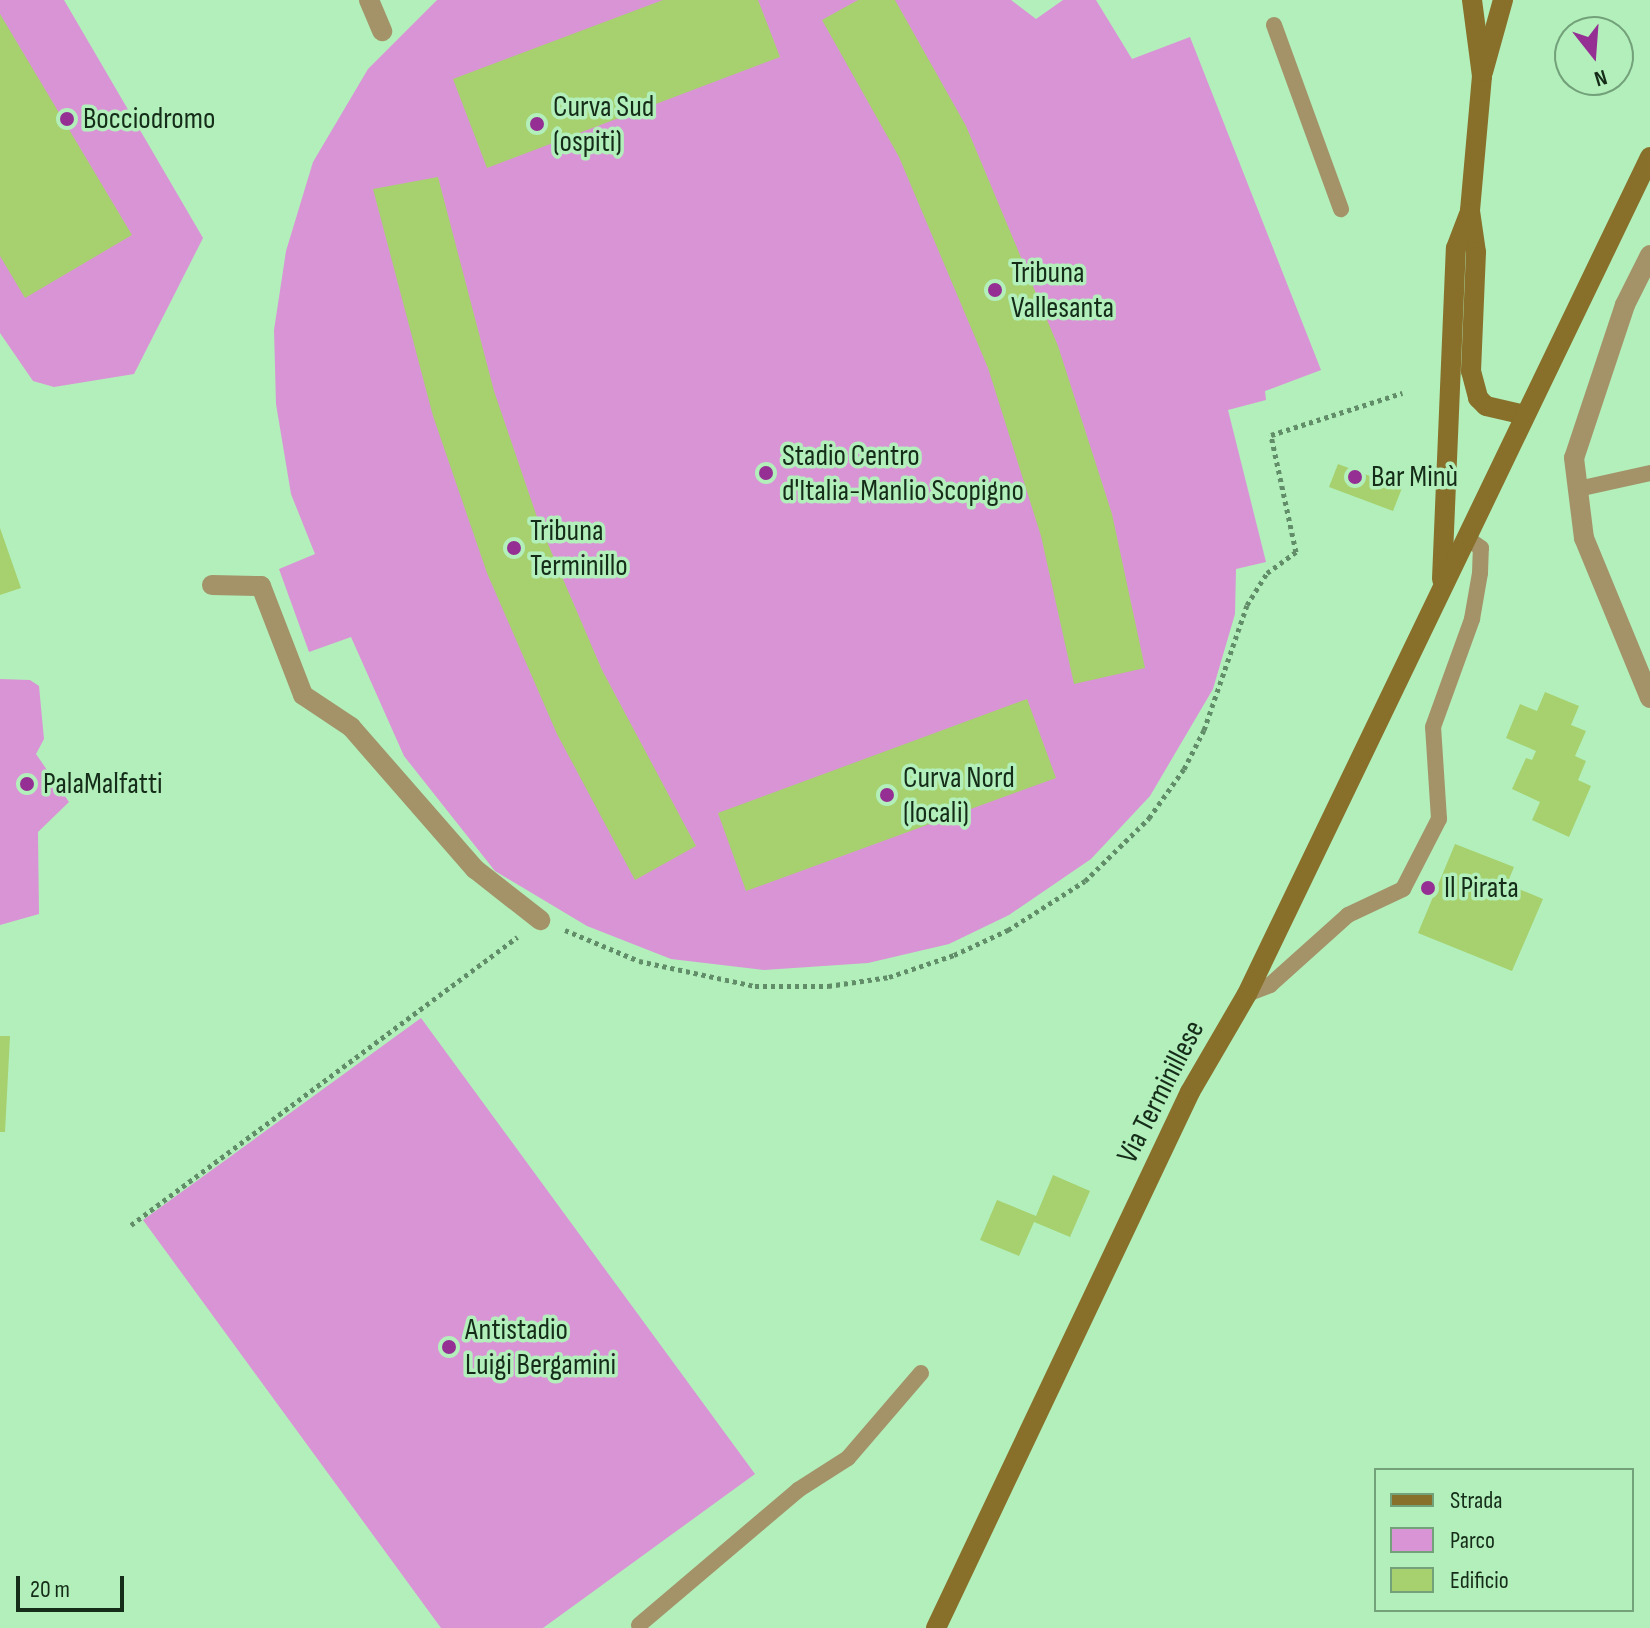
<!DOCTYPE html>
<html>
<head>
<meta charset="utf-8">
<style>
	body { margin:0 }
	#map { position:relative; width:1650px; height:1628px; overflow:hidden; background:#b2efbb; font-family:"Sofia Sans Condensed",sans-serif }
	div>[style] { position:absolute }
	.green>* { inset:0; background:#d994d5 }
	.building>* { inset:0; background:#a6d16e }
	.path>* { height:5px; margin-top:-2.5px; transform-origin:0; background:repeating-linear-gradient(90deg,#628d69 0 4px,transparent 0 8px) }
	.lane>* { height:16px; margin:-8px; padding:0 8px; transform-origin:8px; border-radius:8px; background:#a49369 }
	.street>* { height:20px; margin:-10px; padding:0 10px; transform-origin:10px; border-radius:10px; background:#a49369 }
	.secondary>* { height:20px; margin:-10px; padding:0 10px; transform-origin:10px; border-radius:10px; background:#886f2a }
	.dots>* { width:22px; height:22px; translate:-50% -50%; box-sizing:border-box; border:4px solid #b2efbb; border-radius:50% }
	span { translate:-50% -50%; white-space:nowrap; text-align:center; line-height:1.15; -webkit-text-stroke:7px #b2efbb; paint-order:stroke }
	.poi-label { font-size:30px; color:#142c18 }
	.left { translate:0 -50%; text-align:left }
	.street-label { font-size:30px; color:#142c18 }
	.legend { position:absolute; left:1374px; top:1468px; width:260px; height:144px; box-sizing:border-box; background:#b2efbb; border:2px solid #73a17a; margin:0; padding:10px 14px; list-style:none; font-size:24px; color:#142c18 }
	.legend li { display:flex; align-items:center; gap:16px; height:40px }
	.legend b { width:40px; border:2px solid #73a17a }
	.north { position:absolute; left:1554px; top:16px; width:80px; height:80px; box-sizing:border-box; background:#b2efbb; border:2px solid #73a17a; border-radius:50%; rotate:163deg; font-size:22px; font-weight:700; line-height:32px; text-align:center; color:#142c18 }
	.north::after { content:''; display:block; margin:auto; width:28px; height:36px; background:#952f94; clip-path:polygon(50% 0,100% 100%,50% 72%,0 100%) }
	.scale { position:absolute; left:16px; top:1576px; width:108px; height:36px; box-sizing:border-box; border:4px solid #142c18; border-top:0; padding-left:10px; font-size:24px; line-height:28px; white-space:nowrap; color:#142c18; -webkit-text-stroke:6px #b2efbb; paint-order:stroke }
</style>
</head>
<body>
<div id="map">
	<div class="green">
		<i style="clip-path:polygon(0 0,64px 0,203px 238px,134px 374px,54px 387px,33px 381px,0 333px)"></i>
		<i style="clip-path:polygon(437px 0,1011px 0,1036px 19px,1063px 0,1096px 0,1132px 59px,1190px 37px,1321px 370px,1265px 391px,1266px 400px,1228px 410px,1266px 562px,1236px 569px,1235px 614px,1213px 689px,1150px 796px,1091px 859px,1009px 915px,949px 944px,868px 963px,764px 970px,671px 959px,587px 926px,495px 871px,404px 756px,351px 637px,309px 652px,279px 569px,315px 554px,291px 494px,276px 404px,274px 330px,286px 251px,313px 162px,368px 69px)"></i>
		<i style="clip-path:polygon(0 679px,30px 680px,39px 686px,44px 739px,36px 754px,69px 802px,38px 832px,39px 914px,0 925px)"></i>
		<i style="clip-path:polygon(421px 1018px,755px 1474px,543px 1628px,441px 1628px,143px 1220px)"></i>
	</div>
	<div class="building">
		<i style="clip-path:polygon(663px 0,758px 0,780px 57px,487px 168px,453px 79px)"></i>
		<i style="clip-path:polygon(858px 0,895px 0,966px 126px,1058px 346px,1112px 514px,1145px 668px,1074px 684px,1041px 536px,988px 368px,899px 157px,822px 20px)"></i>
		<i style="clip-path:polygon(0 14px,132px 235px,25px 298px,0 256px)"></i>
		<i style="clip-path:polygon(438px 177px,494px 391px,539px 523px,602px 670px,696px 846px,635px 880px,557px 734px,487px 573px,433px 416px,373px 189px)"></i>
		<i style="clip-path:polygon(1338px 464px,1402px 488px,1393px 511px,1329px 487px)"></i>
		<i style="clip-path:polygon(0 528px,21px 588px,0 595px)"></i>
		<i style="clip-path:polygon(1545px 692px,1579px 706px,1571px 725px,1586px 731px,1575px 756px,1586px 761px,1578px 780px,1591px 786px,1569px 837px,1532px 820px,1540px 802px,1512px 789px,1526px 758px,1532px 760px,1536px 751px,1506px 738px,1520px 704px,1537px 711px)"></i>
		<i style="clip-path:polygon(1027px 699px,1056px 778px,746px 891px,718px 813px)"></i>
		<i style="clip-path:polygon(1455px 844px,1514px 867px,1507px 884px,1543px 899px,1512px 971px,1418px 933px)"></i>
		<i style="clip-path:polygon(0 1036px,10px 1036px,5px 1132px,0 1132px)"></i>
		<i style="clip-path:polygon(1053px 1175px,1090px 1191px,1070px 1237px,1034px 1222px,1019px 1256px,980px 1240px,997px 1200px,1036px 1216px)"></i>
	</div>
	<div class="path">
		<i style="left:565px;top:930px;width:80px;rotate:22.7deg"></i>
		<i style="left:639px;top:961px;width:119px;rotate:12.2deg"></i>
		<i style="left:755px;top:986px;width:73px"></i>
		<i style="left:828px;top:986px;width:62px;rotate:-8.4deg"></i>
		<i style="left:889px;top:977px;width:69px;rotate:-18.7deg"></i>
		<i style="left:954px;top:955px;width:60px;rotate:-24.8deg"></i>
		<i style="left:1008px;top:930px;width:91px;rotate:-32.5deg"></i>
		<i style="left:1085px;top:881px;width:90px;rotate:-44.5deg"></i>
		<i style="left:1149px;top:818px;width:60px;rotate:-54.5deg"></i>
		<i style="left:1184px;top:769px;width:44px;rotate:-62.9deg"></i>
		<i style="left:1204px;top:730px;width:132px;rotate:-71deg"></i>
		<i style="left:1247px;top:605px;width:38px;rotate:-58deg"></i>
		<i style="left:1267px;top:573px;width:36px;rotate:-36deg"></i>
		<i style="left:1296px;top:552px;width:120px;rotate:-102.1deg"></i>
		<i style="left:1271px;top:435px;width:138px;rotate:-17.8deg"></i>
		<i style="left:131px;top:1225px;width:482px;rotate:-36.7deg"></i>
	</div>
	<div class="lane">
		<i style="left:1274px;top:25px;width:196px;rotate:70deg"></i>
		<i style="left:1578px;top:489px;width:74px;rotate:-12.5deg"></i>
		<i style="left:1247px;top:994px;width:25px;rotate:-21deg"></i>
		<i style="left:1270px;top:985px;width:105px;rotate:-41.9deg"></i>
		<i style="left:1348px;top:915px;width:61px;rotate:-25.3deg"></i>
		<i style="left:1403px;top:889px;width:79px;rotate:-62.8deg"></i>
		<i style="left:1439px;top:819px;width:92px;rotate:-93.7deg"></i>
		<i style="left:1433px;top:727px;width:115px;rotate:-70.1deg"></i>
		<i style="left:1472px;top:619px;width:47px;rotate:-80.1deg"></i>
		<i style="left:1480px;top:573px;width:25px;rotate:-88deg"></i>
		<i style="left:1481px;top:548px;width:19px;rotate:-145deg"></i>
		<i style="left:639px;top:1625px;width:209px;rotate:-40.3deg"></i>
		<i style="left:798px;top:1490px;width:59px;rotate:-32.6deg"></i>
		<i style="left:848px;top:1458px;width:112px;rotate:-49.3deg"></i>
	</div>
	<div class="street">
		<i style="left:369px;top:0;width:34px;rotate:67deg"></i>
		<i style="left:1650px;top:255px;width:56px;rotate:116.6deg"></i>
		<i style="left:1625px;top:305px;width:161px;rotate:108.4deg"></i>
		<i style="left:1574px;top:458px;width:81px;rotate:82.9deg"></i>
		<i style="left:1584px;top:538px;width:173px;rotate:67.6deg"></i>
		<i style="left:212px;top:585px;width:49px;rotate:1.2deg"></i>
		<i style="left:261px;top:586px;width:117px;rotate:68.9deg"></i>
		<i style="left:303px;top:695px;width:58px;rotate:33.7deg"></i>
		<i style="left:351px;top:727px;width:189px;rotate:48.9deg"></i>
		<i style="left:475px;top:869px;width:83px;rotate:38.1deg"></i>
	</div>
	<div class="secondary">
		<i style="left:1472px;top:0;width:77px;rotate:82.5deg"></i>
		<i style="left:1482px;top:76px;width:136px;rotate:95.1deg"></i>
		<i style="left:1470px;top:211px;width:41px;rotate:81.7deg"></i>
		<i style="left:1476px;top:252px;width:119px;rotate:92.4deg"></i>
		<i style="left:1471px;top:371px;width:28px;rotate:75deg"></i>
		<i style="left:1478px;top:398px;width:11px;rotate:45deg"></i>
		<i style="left:1486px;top:406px;width:39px;rotate:13deg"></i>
		<i style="left:1483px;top:72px;width:75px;rotate:-74.5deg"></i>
		<i style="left:1442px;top:579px;width:331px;rotate:-87.6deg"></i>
		<i style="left:1456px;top:248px;width:36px;rotate:-69deg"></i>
		<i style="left:936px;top:1628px;width:593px;rotate:-64.64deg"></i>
		<i style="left:1190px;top:1092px;width:113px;rotate:-59.8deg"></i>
		<i style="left:1247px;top:994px;width:929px;rotate:-64.29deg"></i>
	</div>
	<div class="dots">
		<i style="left:67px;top:119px;background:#952f94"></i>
		<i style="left:537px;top:124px;background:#952f94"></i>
		<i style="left:995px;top:290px;background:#952f94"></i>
		<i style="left:766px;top:473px;background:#952f94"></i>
		<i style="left:1355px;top:477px;background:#952f94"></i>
		<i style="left:514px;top:548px;background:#952f94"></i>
		<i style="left:27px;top:784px;background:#952f94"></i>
		<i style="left:887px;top:795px;background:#952f94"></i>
		<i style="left:1428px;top:888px;background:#952f94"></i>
		<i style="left:449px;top:1347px;background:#952f94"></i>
	</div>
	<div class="poi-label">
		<span class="left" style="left:553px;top:124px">Curva Sud<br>(ospiti)</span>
		<span class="left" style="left:83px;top:119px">Bocciodromo</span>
		<span class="left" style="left:1011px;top:290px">Tribuna<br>Vallesanta</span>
		<span class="left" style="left:782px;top:473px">Stadio Centro<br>d'Italia-Manlio Scopigno</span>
		<span class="left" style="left:1371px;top:477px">Bar Minù</span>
		<span class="left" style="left:530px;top:548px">Tribuna<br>Terminillo</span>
		<span class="left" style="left:903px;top:795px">Curva Nord<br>(locali)</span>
		<span class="left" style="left:43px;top:784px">PalaMalfatti</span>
		<span class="left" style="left:1444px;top:888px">Il Pirata</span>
		<span class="left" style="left:465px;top:1347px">Antistadio<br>Luigi Bergamini</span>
	</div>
	<div class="street-label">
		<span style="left:1161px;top:1092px;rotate:-63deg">Via Terminillese</span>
	</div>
	<ul class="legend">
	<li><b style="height:10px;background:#886f2a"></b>Strada</li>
	<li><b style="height:22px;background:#d994d5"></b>Parco</li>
	<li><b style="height:22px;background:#a6d16e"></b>Edificio</li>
	</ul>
	<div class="north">N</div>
	<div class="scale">20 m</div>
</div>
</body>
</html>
